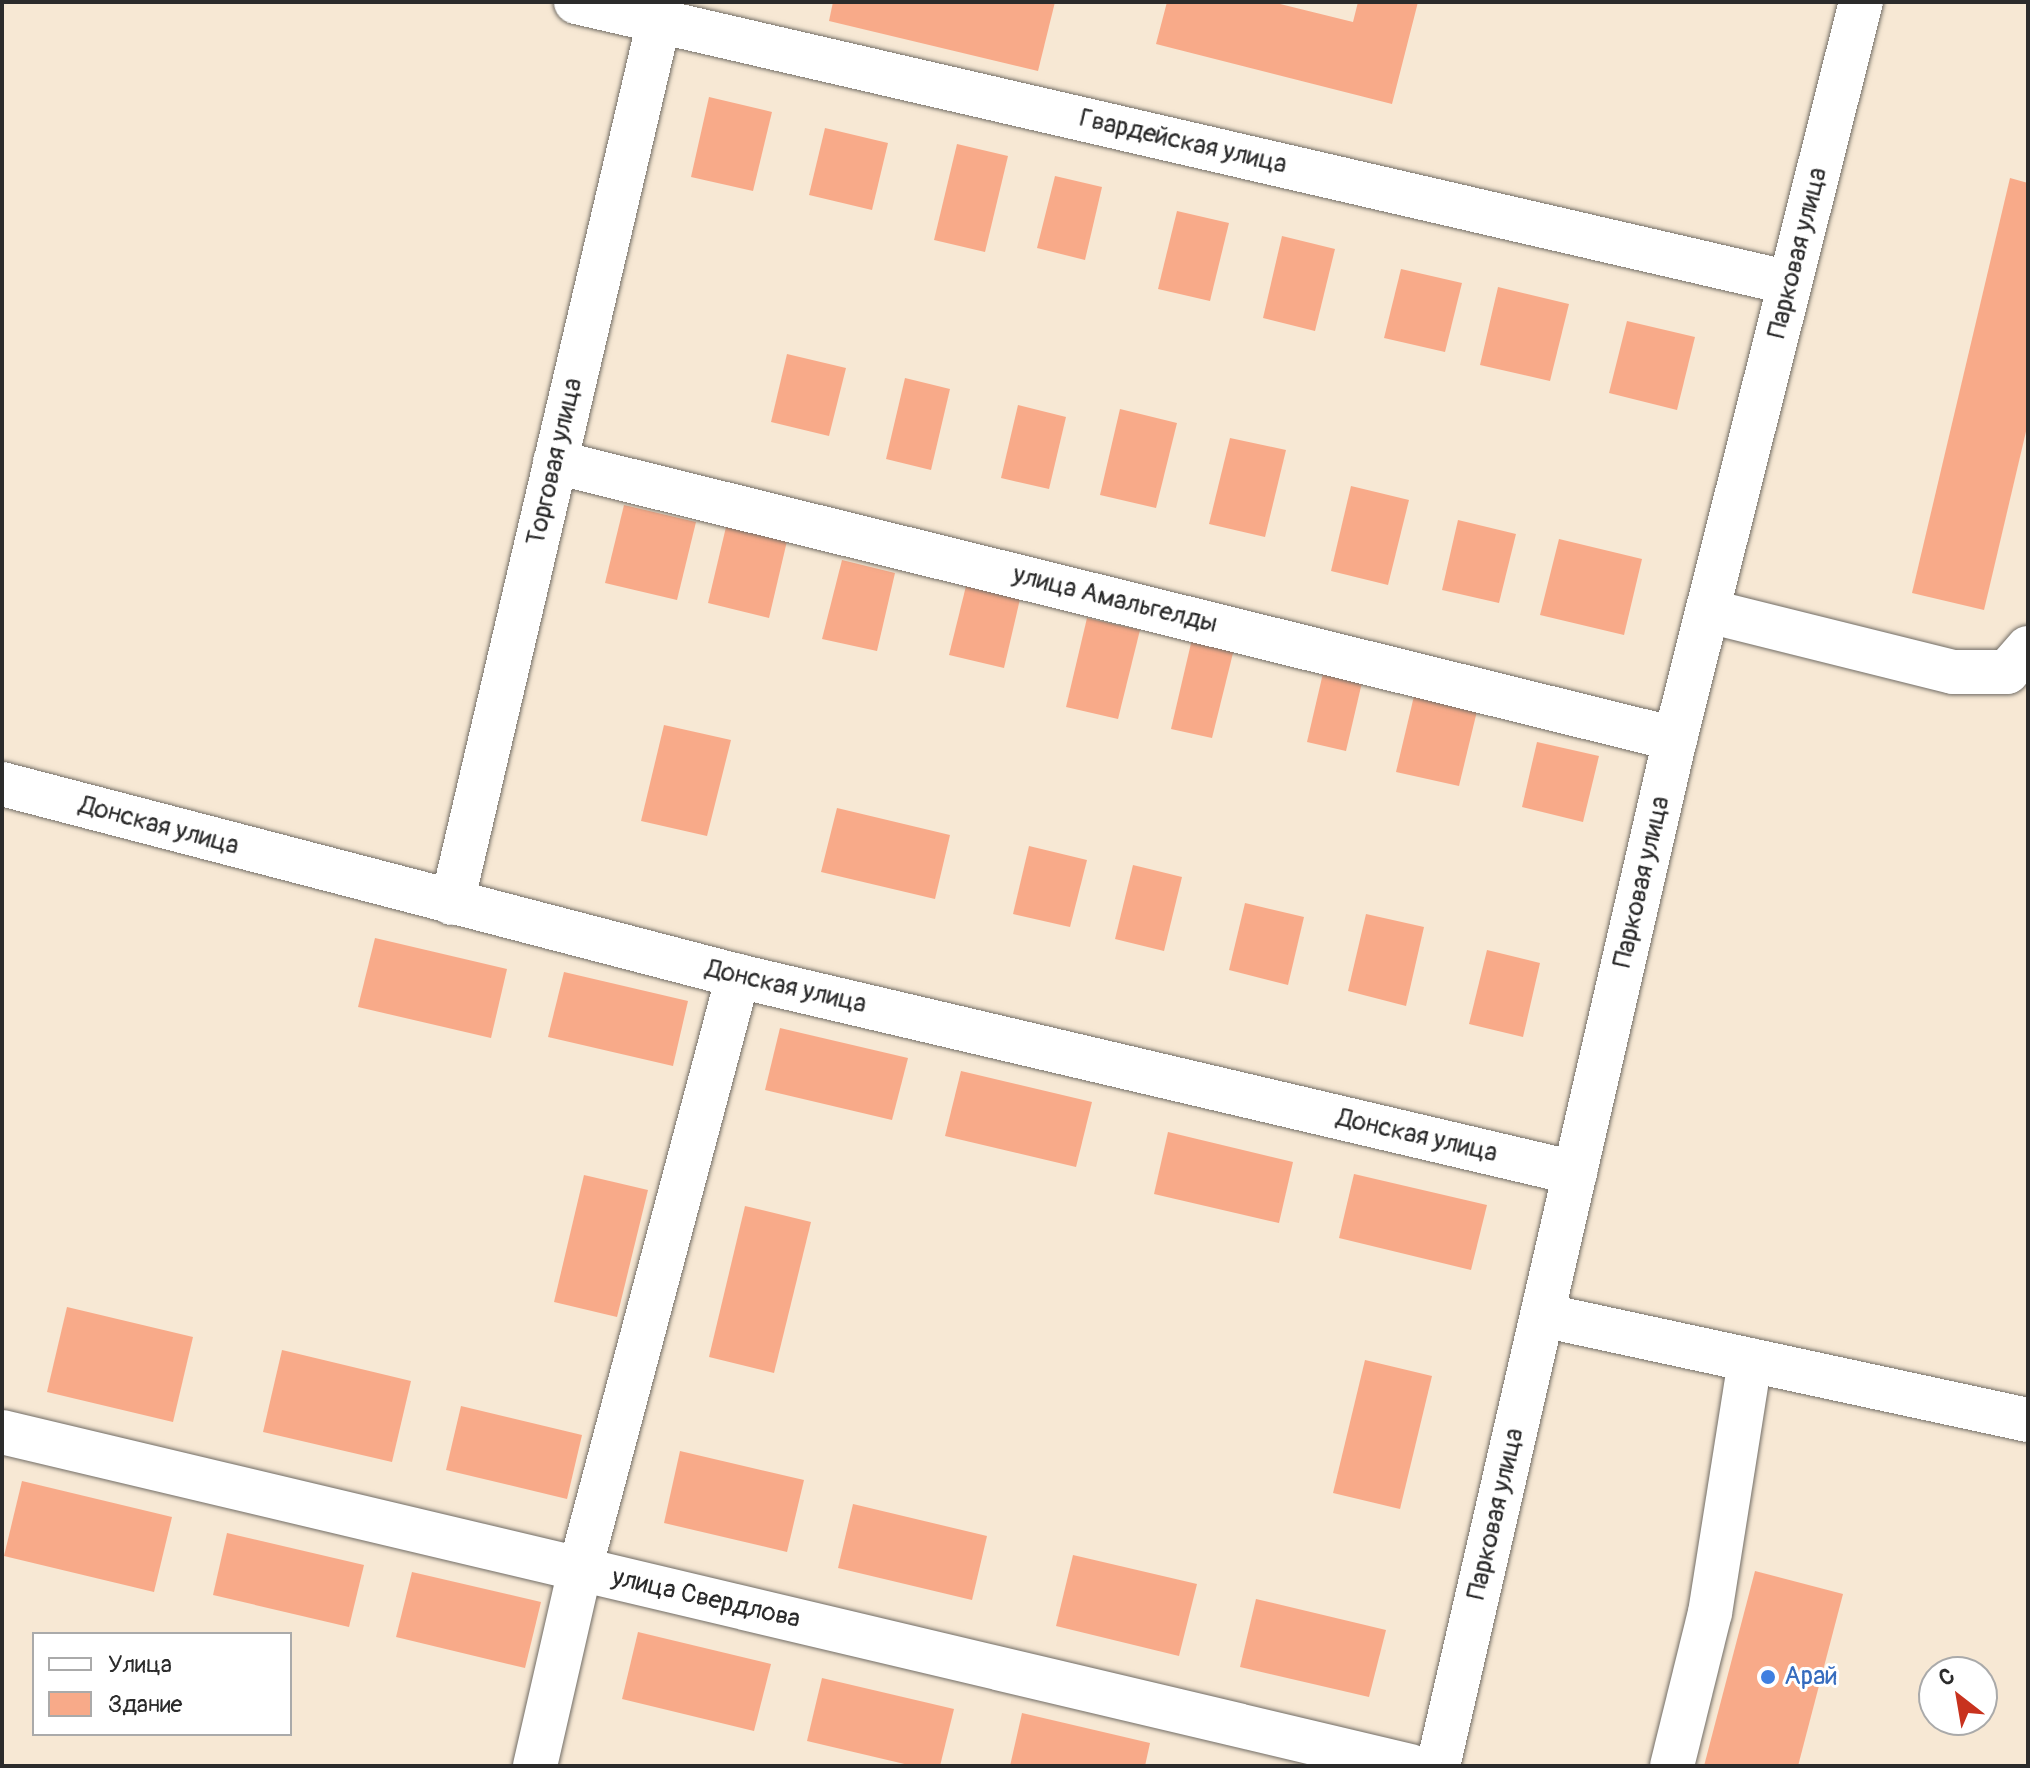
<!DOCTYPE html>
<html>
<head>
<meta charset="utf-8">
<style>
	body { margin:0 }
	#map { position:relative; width:2030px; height:1768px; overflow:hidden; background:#f7e8d4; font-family:Pangolin,sans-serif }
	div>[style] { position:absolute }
	.building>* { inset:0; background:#f8aa89 }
	.roads { filter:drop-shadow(0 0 2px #726d66) drop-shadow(0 0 2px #726d66) }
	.minor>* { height:44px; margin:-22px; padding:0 22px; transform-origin:22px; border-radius:22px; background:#fff }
	.dots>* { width:22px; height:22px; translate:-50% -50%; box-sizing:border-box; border:4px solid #fff; border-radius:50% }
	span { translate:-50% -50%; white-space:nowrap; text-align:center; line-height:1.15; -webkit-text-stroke:6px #fff; paint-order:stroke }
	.street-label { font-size:26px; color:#2b2b2b }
	.shop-label { font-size:26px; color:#366cbe }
	.left { translate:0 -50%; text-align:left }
	.frame { position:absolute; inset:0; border:4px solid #2b2b2b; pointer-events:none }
	.legend { position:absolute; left:32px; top:1632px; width:260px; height:104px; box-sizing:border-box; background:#fff; border:2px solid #aaa; margin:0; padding:10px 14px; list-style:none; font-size:24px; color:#2b2b2b }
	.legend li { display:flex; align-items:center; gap:16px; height:40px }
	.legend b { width:40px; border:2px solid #aaa }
	.north { position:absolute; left:1918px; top:1656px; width:80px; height:80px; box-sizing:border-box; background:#fff; border:2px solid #aaa; border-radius:50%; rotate:329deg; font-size:22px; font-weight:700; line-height:32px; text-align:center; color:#2b2b2b }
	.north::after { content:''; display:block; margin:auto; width:28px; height:36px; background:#c8321e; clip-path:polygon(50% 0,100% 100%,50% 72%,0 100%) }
</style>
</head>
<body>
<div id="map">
	<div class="building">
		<i style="clip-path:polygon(833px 2px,1055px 2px,1038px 71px,829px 21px)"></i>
		<i style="clip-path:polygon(1167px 2px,1272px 2px,1353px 22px,1358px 2px,1418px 2px,1392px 104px,1156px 44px)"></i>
		<i style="clip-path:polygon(709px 97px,772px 112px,753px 191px,691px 177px)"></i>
		<i style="clip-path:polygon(825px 128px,888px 143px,872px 210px,809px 195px)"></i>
		<i style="clip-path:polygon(957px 144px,1008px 156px,985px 252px,934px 240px)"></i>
		<i style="clip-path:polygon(1055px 176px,1102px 187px,1085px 260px,1037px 248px)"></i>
		<i style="clip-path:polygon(2010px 178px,2028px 183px,2028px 423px,1984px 610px,1912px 593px)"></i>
		<i style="clip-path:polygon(1177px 211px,1229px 223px,1210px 301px,1158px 289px)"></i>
		<i style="clip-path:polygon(1282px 236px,1335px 249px,1315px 331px,1263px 318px)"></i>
		<i style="clip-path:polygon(1401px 269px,1462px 283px,1445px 352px,1384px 338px)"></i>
		<i style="clip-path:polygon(1498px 287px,1569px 304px,1550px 381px,1480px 365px)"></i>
		<i style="clip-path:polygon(1627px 321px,1695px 337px,1677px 410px,1609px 393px)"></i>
		<i style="clip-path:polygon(787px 354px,846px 368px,829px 436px,771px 422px)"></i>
		<i style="clip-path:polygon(905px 378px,950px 389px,931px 470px,886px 459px)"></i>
		<i style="clip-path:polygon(1018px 405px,1066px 417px,1049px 489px,1001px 478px)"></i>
		<i style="clip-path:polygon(1120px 409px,1177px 423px,1156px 508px,1100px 495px)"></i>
		<i style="clip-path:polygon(1230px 438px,1286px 450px,1265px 537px,1209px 524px)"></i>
		<i style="clip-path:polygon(1351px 486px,1409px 500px,1388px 585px,1331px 571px)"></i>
		<i style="clip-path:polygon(624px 505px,696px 522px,677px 600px,605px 583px)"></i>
		<i style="clip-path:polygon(1458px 520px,1516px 534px,1499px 603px,1442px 590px)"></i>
		<i style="clip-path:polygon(726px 527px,787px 541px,769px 618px,708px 603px)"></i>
		<i style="clip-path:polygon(1559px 539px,1642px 559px,1624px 635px,1540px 615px)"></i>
		<i style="clip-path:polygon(842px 560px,895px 573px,877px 651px,822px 639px)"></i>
		<i style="clip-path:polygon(966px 586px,1020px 599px,1004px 668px,949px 655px)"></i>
		<i style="clip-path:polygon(1087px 618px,1140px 630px,1118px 719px,1066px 707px)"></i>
		<i style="clip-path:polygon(1192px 639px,1234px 649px,1212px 738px,1171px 729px)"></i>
		<i style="clip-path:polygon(1324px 669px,1363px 678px,1346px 751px,1307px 742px)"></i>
		<i style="clip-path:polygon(1414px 696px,1477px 711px,1459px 786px,1396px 772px)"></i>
		<i style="clip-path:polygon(664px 725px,731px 740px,707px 836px,641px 821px)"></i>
		<i style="clip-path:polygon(1537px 742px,1599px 756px,1583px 822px,1522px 807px)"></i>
		<i style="clip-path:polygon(837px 808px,950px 835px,935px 899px,821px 872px)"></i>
		<i style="clip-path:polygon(1029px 846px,1087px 860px,1070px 927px,1013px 914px)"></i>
		<i style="clip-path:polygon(1133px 865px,1182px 877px,1164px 951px,1115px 939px)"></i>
		<i style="clip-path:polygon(1245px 903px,1304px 917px,1288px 985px,1229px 970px)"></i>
		<i style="clip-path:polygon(1366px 914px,1424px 927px,1406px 1006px,1348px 991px)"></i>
		<i style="clip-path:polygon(375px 938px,507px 969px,491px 1038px,358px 1007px)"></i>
		<i style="clip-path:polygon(1487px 950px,1540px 963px,1523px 1037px,1469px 1024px)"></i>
		<i style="clip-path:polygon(564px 972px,688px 1001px,673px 1066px,548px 1037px)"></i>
		<i style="clip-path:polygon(780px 1028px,908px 1058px,892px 1120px,765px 1090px)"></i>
		<i style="clip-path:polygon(961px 1071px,1092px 1102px,1076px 1167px,945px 1136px)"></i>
		<i style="clip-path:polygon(1168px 1132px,1293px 1162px,1279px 1223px,1154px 1194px)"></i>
		<i style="clip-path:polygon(1354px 1174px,1487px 1205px,1471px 1270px,1339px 1238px)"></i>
		<i style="clip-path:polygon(584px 1175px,648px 1190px,617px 1317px,554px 1302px)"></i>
		<i style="clip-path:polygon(745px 1206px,811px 1222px,774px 1373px,709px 1357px)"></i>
		<i style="clip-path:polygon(67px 1307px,193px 1337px,173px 1422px,47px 1392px)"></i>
		<i style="clip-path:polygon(282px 1350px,411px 1381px,392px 1462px,263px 1432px)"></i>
		<i style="clip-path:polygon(1365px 1360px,1432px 1376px,1400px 1509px,1333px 1493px)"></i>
		<i style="clip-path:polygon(461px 1406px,582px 1435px,567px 1499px,446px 1470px)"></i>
		<i style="clip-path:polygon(680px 1451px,804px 1480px,787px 1552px,664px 1523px)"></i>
		<i style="clip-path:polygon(22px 1481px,172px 1517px,154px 1592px,4px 1556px)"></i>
		<i style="clip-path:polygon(853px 1504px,987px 1536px,972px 1600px,838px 1568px)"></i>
		<i style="clip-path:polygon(227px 1533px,364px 1565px,349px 1627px,213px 1595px)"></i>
		<i style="clip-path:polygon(1073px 1555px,1197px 1584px,1179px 1656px,1056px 1626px)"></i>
		<i style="clip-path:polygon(1755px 1571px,1843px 1594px,1798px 1766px,1704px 1766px)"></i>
		<i style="clip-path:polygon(412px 1572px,541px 1602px,525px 1668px,396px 1637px)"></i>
		<i style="clip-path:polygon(1256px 1599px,1386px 1630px,1369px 1697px,1240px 1667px)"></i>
		<i style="clip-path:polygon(638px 1632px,771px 1664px,754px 1731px,622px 1699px)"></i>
		<i style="clip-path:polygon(822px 1678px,954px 1709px,940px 1766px,913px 1766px,807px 1741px)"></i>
		<i style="clip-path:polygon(1022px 1713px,1150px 1743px,1145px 1766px,1010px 1766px)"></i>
	</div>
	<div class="roads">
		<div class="minor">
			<i style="left:576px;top:2px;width:1246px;rotate:13.03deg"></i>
			<i style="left:555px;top:462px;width:1154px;rotate:13.89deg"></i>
			<i style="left:1708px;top:611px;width:252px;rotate:14deg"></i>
			<i style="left:1953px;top:672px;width:54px"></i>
			<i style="left:2007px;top:672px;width:32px;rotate:-49deg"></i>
			<i style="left:2px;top:784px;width:761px;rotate:14.62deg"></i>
			<i style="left:738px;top:976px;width:860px;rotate:13.24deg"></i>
			<i style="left:452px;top:903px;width:906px;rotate:-76.79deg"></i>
			<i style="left:1542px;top:1315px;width:497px;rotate:12.2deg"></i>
			<i style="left:2px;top:1432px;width:1448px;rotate:13.34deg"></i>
			<i style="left:535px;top:1766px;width:202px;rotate:-77.1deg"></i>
			<i style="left:580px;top:1569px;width:614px;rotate:-75.08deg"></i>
			<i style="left:1438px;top:1766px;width:1054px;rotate:-77.01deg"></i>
			<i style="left:1675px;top:739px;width:760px;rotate:-75.84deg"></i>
			<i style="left:1672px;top:1766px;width:158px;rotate:-76.1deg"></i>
			<i style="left:1710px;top:1613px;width:256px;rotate:-81deg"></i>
		</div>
	</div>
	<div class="dots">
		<i style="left:1768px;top:1677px;background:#3f7fe0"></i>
	</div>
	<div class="street-label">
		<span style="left:1183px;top:142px;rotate:13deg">Гвардейская улица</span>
		<span style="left:1798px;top:253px;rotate:-76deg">Парковая улица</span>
		<span style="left:555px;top:462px;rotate:-77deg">Торговая улица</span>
		<span style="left:1115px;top:600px;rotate:14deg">улица Амальгелды</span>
		<span style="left:159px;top:826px;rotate:15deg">Донская улица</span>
		<span style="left:1642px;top:882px;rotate:-77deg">Парковая улица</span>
		<span style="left:786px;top:987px;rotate:13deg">Донская улица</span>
		<span style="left:1417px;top:1136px;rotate:13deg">Донская улица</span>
		<span style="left:1496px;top:1514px;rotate:-77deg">Парковая улица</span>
		<span style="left:706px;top:1599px;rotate:13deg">улица Свердлова</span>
	</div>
	<div class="shop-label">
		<span class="left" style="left:1784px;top:1677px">Арай</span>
	</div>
	<div class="frame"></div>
	<ul class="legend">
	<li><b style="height:10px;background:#fff"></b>Улица</li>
	<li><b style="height:22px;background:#f8aa89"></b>Здание</li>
	</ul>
	<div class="north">С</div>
</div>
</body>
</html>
